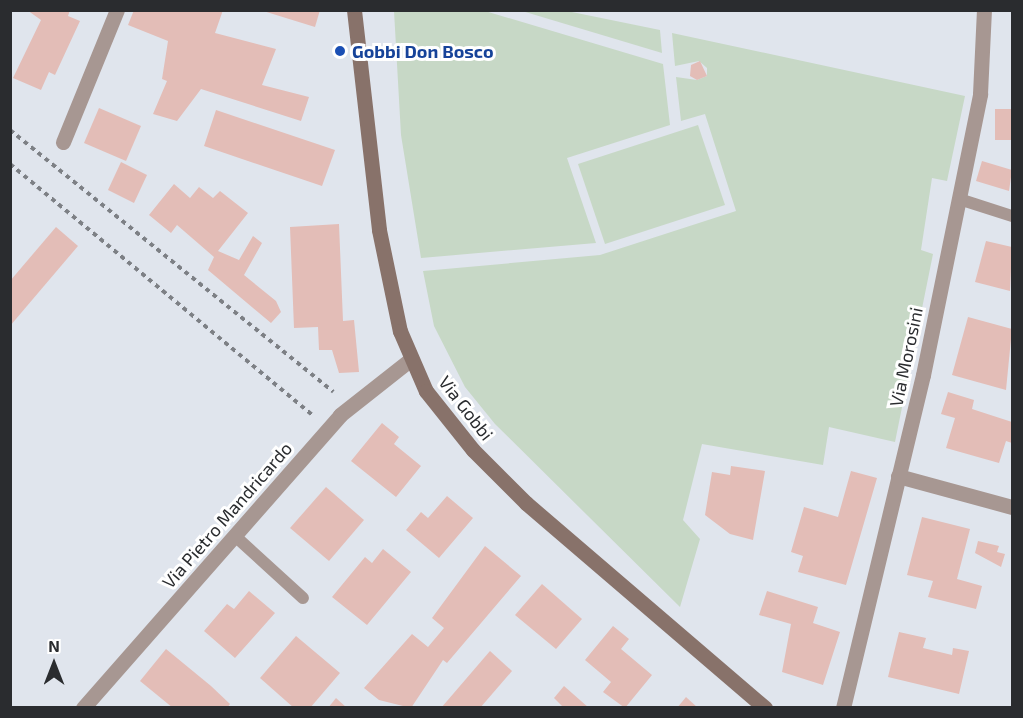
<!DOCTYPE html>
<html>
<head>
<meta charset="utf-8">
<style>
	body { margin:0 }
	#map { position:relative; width:1023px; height:718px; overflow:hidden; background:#e0e5ed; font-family:"Exo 2",sans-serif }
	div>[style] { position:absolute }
	.green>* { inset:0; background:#c7d8c6 }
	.building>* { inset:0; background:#e3bdb7 }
	.path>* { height:4px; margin-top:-2px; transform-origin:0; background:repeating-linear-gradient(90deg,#7d8085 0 4.5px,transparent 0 9px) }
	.lane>* { height:12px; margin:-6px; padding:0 6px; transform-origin:6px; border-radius:6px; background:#a79792 }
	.street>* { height:15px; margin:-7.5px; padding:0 7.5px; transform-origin:7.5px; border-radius:7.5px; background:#a79792 }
	.secondary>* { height:15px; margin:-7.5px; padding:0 7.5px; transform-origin:7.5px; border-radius:7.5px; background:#88726a }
	.dots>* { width:16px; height:16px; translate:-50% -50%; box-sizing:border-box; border:3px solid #fff; border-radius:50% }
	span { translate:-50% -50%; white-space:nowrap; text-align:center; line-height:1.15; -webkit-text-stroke:6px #fff; paint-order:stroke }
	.transit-label { font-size:18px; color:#164399; font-weight:700 }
	.left { translate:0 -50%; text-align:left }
	.street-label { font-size:18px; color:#2a2c2f }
	.frame { position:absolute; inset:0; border:12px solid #2a2c2f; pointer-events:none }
	.north { position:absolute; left:24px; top:634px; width:60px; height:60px; -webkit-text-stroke:4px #fff; paint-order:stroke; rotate:0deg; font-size:16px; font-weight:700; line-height:24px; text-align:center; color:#2a2c2f }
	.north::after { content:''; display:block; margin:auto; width:21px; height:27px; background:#2a2c2f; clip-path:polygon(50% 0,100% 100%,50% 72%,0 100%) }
</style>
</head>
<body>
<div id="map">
	<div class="green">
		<i style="clip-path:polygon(394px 11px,485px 11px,663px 64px,670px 125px,567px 158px,596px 243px,421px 258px,401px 135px)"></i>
		<i style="clip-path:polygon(522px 11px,567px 11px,660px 30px,662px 53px)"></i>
		<i style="clip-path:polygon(672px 33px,965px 96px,947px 181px,932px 178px,921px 250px,933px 254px,895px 442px,829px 427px,823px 465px,702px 444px,683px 520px,700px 539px,680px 607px,495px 424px,465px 387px,434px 326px,423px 271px,600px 255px,736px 211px,705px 114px,681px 121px,676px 77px,697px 80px,707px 76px,707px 68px,699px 61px,675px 66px)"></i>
		<i style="clip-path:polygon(698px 125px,725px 205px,605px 244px,578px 164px)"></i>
	</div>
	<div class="building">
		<i style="clip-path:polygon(27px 10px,70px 10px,68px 16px,80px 21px,55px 75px,49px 72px,41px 90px,13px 78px,41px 20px)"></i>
		<i style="clip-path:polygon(134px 10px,223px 10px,215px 33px,276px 49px,262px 85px,309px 97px,301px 121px,201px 89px,177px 121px,153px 114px,167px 81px,162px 79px,168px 41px,128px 25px)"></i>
		<i style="clip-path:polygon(260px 10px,320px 10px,315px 27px)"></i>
		<i style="clip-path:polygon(700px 61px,707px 76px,697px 80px,690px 76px,691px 65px)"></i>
		<i style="clip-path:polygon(99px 108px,141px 126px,126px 161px,84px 143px)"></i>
		<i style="clip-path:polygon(995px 109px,1012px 109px,1012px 140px,995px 140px)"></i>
		<i style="clip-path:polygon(216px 110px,335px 150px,322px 186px,204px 146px)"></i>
		<i style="clip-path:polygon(982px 161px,1012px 170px,1009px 191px,976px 181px)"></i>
		<i style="clip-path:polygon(121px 162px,147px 175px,134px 203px,108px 190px)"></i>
		<i style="clip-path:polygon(174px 184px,190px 198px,199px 187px,213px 198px,220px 191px,248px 213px,218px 251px,239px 260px,253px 236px,262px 243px,244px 275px,276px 301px,281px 312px,271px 323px,208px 270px,214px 257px,177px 225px,171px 233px,149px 215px)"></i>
		<i style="clip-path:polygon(339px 224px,343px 321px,354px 320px,359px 372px,339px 373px,332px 350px,319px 350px,318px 327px,294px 328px,290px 227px)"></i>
		<i style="clip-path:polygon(56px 227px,78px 246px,10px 326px,10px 281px)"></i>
		<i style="clip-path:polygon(986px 241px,1012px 247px,1010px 291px,975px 282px)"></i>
		<i style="clip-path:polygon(968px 317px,1012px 329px,1006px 390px,952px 375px)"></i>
		<i style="clip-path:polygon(948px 392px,974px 400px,972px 409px,1012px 422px,1012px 443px,1006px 441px,999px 463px,946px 448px,955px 418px,941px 414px)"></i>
		<i style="clip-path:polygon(382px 423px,399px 437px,394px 444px,421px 466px,396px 497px,351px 461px)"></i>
		<i style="clip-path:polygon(731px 466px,765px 471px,753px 540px,730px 534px,705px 515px,712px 472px,730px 475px)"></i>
		<i style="clip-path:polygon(851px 471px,877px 478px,846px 585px,798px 572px,803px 556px,791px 552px,804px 507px,838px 517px)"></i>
		<i style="clip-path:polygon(326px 487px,364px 520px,329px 561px,290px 528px)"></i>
		<i style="clip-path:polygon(447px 496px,473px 518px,439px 558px,406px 530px,421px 512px,428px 518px)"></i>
		<i style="clip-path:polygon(922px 517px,970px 529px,957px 579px,982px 586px,976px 609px,928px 597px,933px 581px,907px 575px)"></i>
		<i style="clip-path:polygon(978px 541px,999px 546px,997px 552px,1005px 554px,1001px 567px,975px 553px)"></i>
		<i style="clip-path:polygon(485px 546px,521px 576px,447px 663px,443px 660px,411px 708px,379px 700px,364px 688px,412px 634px,428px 647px,444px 628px,432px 618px)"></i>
		<i style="clip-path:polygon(383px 549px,411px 572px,367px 625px,332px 597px,365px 557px,372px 563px)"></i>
		<i style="clip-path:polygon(542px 584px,582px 619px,556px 649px,515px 615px)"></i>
		<i style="clip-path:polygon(249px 591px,275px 613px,235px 658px,204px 631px,227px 604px,234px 609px)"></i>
		<i style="clip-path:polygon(767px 591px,818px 607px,813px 623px,840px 632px,823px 685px,782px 672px,791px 624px,759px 615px)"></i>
		<i style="clip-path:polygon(613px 626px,629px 639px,621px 649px,652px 675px,625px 708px,603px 692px,611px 682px,585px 660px)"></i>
		<i style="clip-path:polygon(899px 632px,926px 638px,923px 648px,952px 655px,953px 648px,969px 651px,959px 694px,888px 677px)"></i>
		<i style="clip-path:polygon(296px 636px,340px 673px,310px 708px,294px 708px,260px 678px)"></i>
		<i style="clip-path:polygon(166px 649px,211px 686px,230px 704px,227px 708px,173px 708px,140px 681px)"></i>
		<i style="clip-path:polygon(490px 651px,512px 671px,480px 708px,441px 708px)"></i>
		<i style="clip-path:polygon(564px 686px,589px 708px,564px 708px,554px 698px)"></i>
		<i style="clip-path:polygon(686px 697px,698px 708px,677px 708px)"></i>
		<i style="clip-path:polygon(336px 698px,347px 708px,328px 708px)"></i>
	</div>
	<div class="path">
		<i style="left:10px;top:130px;width:416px;rotate:39deg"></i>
		<i style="left:10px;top:164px;width:393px;rotate:39.7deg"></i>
	</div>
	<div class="lane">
		<i style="left:959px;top:199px;width:56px;rotate:17.8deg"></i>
		<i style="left:235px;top:536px;width:92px;rotate:42.4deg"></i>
	</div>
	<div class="street">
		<i style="left:63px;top:142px;width:143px;rotate:-67.8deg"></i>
		<i style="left:898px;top:476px;width:118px;rotate:15.2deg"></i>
		<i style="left:83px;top:708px;width:390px;rotate:-48.7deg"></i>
		<i style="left:340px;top:415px;width:89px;rotate:-38.2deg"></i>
		<i style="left:843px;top:708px;width:342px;rotate:-76.5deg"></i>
		<i style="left:923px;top:375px;width:287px;rotate:-78.5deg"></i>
		<i style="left:980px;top:94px;width:84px;rotate:-87.3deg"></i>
	</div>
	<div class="secondary">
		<i style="left:354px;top:10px;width:221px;rotate:83.5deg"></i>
		<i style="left:379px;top:230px;width:103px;rotate:78.3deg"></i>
		<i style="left:400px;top:331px;width:65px;rotate:66.6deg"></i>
		<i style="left:426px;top:391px;width:75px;rotate:51.5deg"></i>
		<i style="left:473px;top:450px;width:75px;rotate:45deg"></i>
		<i style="left:526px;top:503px;width:315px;rotate:40.6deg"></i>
	</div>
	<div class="dots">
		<i style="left:340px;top:51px;background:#1a4fb4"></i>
	</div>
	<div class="transit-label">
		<span class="left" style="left:352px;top:51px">Gobbi Don Bosco</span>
	</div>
	<div class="street-label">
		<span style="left:906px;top:357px;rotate:-78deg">Via Morosini</span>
		<span style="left:466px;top:408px;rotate:52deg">Via Gobbi</span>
		<span style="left:227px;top:515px;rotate:-49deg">Via Pietro Mandricardo</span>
	</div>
	<div class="frame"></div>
	<div class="north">N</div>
</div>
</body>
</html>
